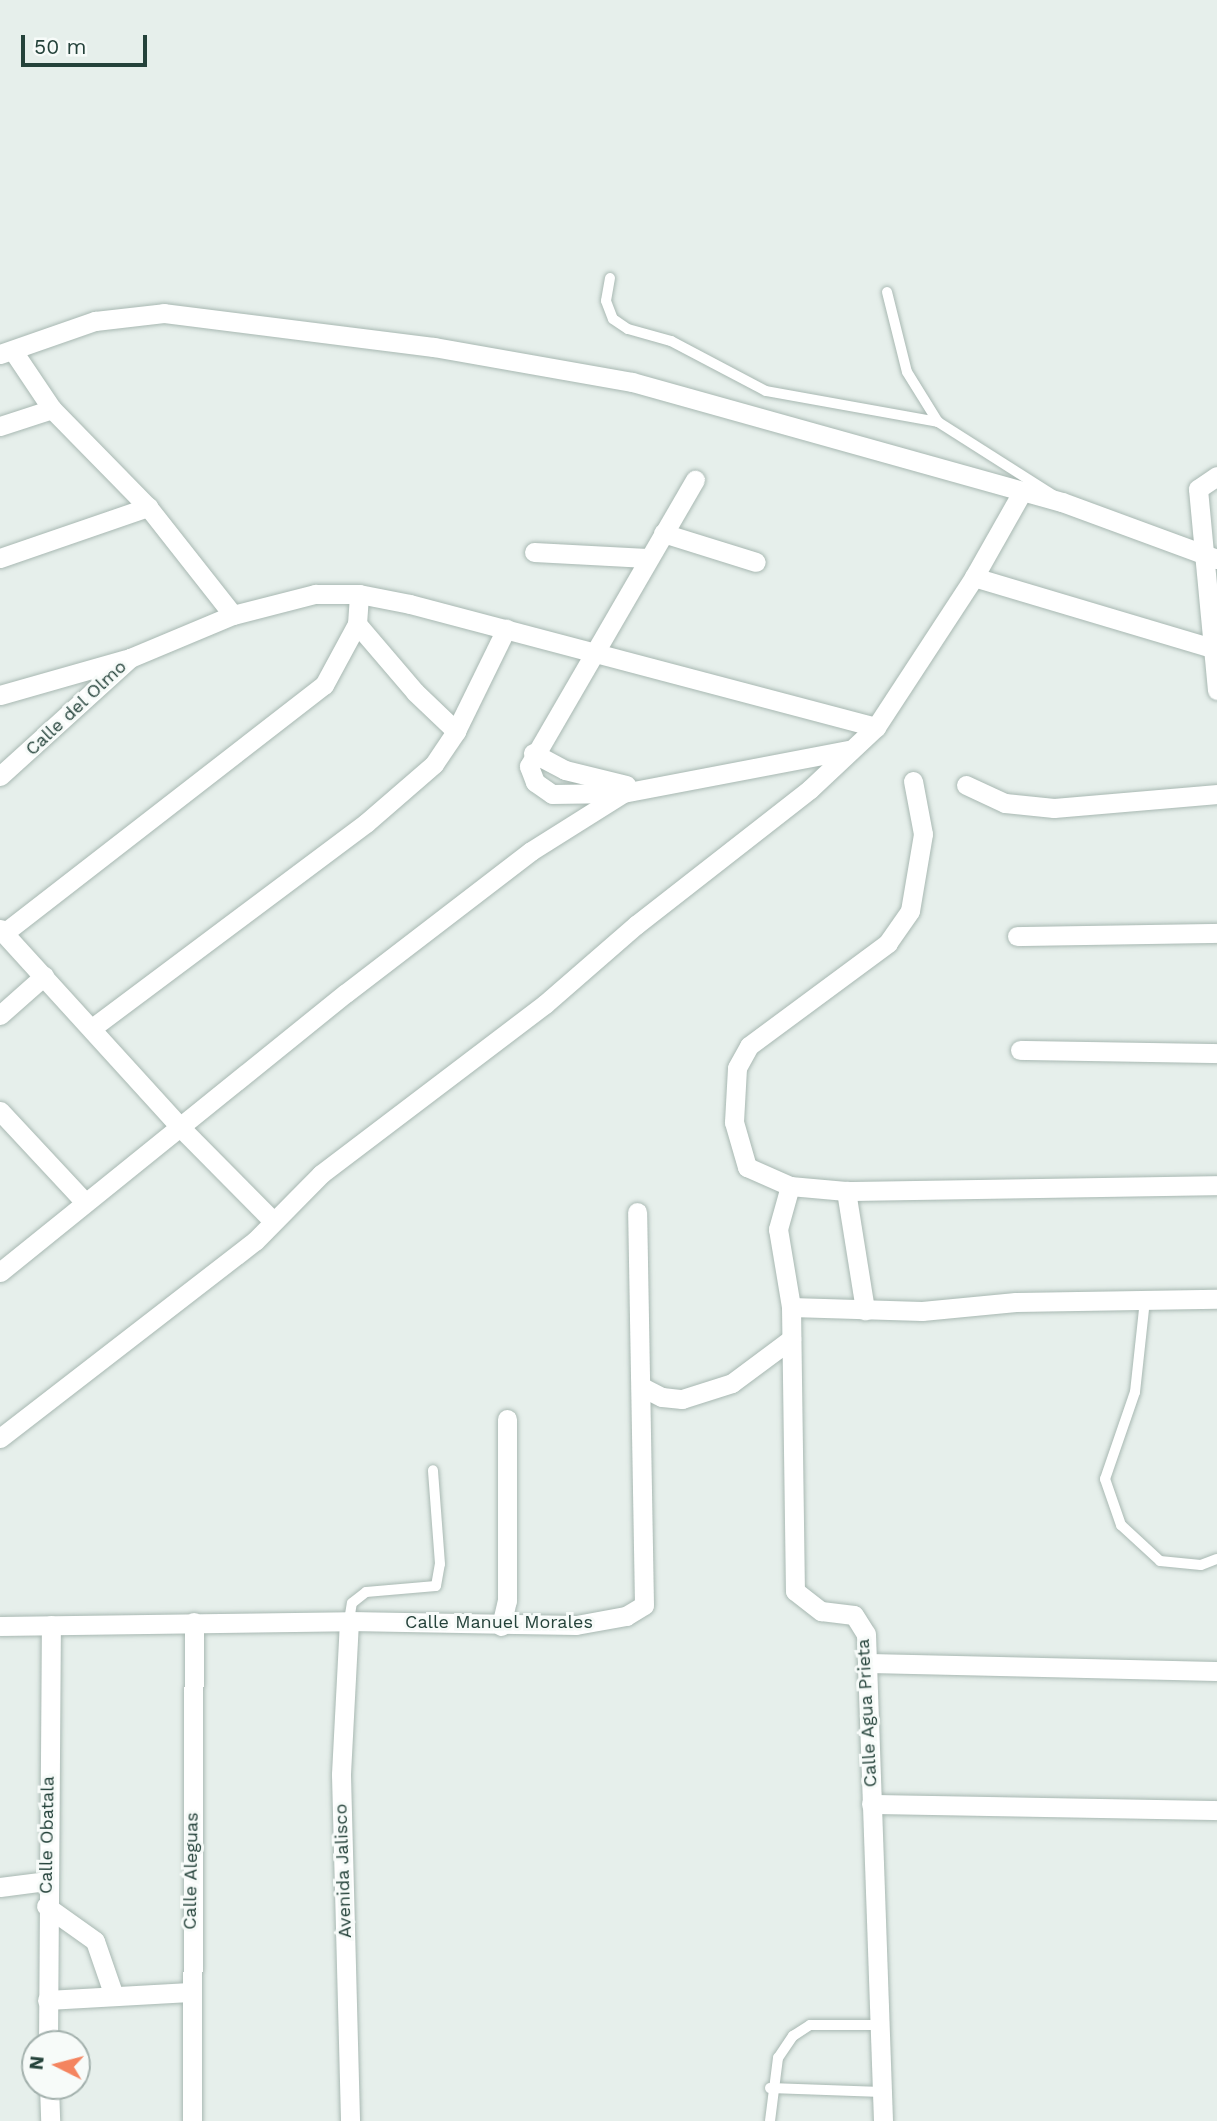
<!DOCTYPE html>
<html>
<head>
<meta charset="utf-8">
<style>
	body { margin:0 }
	#map { position:relative; width:1217px; height:2121px; overflow:hidden; background:#e6efeb; font-family:"Work Sans",sans-serif }
	div>[style] { position:absolute }
	.roads { filter:drop-shadow(0 0 2px #a8b8b2) drop-shadow(0 0 2px #a8b8b2) }
	.lane>* { height:10px; margin:-5px; padding:0 5px; transform-origin:5px; border-radius:5px; background:#fff }
	.street>* { height:19px; margin:-9.5px; padding:0 9.5px; transform-origin:9.5px; border-radius:9.5px; background:#fff }
	span { translate:-50% -50%; white-space:nowrap; text-align:center; line-height:1.15; -webkit-text-stroke:6px #f7fbf9; paint-order:stroke }
	.street-label { font-size:18px; color:#24423a }
	.north { position:absolute; left:21px; top:2030px; width:70px; height:70px; box-sizing:border-box; background:#f7fbf9; border:2px solid #a3b1ad; border-radius:50%; rotate:276deg; font-size:19px; font-weight:700; line-height:28px; text-align:center; color:#24423a }
	.north::after { content:''; display:block; margin:auto; width:24px; height:32px; background:#f4845f; clip-path:polygon(50% 0,100% 100%,50% 72%,0 100%) }
	.scale { position:absolute; left:21px; top:35px; width:126px; height:32px; box-sizing:border-box; border:4px solid #24423a; border-top:0; padding-left:9px; font-size:21px; line-height:24px; white-space:nowrap; color:#24423a; -webkit-text-stroke:5px #f7fbf9; paint-order:stroke }
</style>
</head>
<body>
<div id="map">
	<div class="roads">
		<div class="lane">
			<i style="left:610px;top:278px;width:23px;rotate:100deg"></i>
			<i style="left:606px;top:301px;width:19px;rotate:69deg"></i>
			<i style="left:613px;top:319px;width:18px;rotate:34deg"></i>
			<i style="left:628px;top:329px;width:45px;rotate:15.6deg"></i>
			<i style="left:671px;top:341px;width:107px;rotate:27.8deg"></i>
			<i style="left:766px;top:391px;width:175px;rotate:10.2deg"></i>
			<i style="left:887px;top:292px;width:82px;rotate:76deg"></i>
			<i style="left:907px;top:372px;width:59px;rotate:58.2deg"></i>
			<i style="left:938px;top:422px;width:140px;rotate:32.4deg"></i>
			<i style="left:1145px;top:1300px;width:93px;rotate:96.2deg"></i>
			<i style="left:1135px;top:1392px;width:92px;rotate:109deg"></i>
			<i style="left:1105px;top:1479px;width:49px;rotate:70.8deg"></i>
			<i style="left:1121px;top:1525px;width:53px;rotate:42.7deg"></i>
			<i style="left:1160px;top:1561px;width:41px;rotate:5.6deg"></i>
			<i style="left:1201px;top:1565px;width:17px;rotate:-21deg"></i>
			<i style="left:349px;top:1621px;width:18px;rotate:-81deg"></i>
			<i style="left:352px;top:1603px;width:18px;rotate:-38deg"></i>
			<i style="left:366px;top:1592px;width:70px;rotate:-4.9deg"></i>
			<i style="left:436px;top:1586px;width:22px;rotate:-80deg"></i>
			<i style="left:440px;top:1564px;width:94px;rotate:-94.3deg"></i>
			<i style="left:770px;top:2088px;width:112px;rotate:2deg"></i>
			<i style="left:770px;top:2121px;width:64px;rotate:-82.8deg"></i>
			<i style="left:778px;top:2058px;width:27px;rotate:-56deg"></i>
			<i style="left:793px;top:2036px;width:20px;rotate:-33deg"></i>
			<i style="left:810px;top:2025px;width:70px"></i>
		</div>
		<div class="street">
			<i style="left:13px;top:351px;width:70px;rotate:56.1deg"></i>
			<i style="left:52px;top:409px;width:137px;rotate:45.6deg"></i>
			<i style="left:148px;top:507px;width:137px;rotate:51.8deg"></i>
			<i style="left:0;top:354px;width:101px;rotate:-19.2deg"></i>
			<i style="left:95px;top:321px;width:69px;rotate:-6.6deg"></i>
			<i style="left:164px;top:313px;width:272px;rotate:7.2deg"></i>
			<i style="left:434px;top:347px;width:201px;rotate:10deg"></i>
			<i style="left:632px;top:382px;width:446px;rotate:15.6deg"></i>
			<i style="left:1062px;top:502px;width:165px;rotate:20.2deg"></i>
			<i style="left:0;top:426px;width:55px;rotate:-18.1deg"></i>
			<i style="left:1217px;top:476px;width:23px;rotate:146deg"></i>
			<i style="left:1198px;top:489px;width:202px;rotate:84.6deg"></i>
			<i style="left:663px;top:533px;width:97px;rotate:17.3deg"></i>
			<i style="left:534px;top:552px;width:113px;rotate:3deg"></i>
			<i style="left:0;top:558px;width:157px;rotate:-19deg"></i>
			<i style="left:974px;top:577px;width:248px;rotate:16.6deg"></i>
			<i style="left:357px;top:624px;width:89px;rotate:49.5deg"></i>
			<i style="left:415px;top:692px;width:57px;rotate:43.6deg"></i>
			<i style="left:0;top:695px;width:131px;rotate:-15.9deg"></i>
			<i style="left:533px;top:753px;width:36px;rotate:28deg"></i>
			<i style="left:565px;top:770px;width:63px;rotate:13.8deg"></i>
			<i style="left:0;top:776px;width:176px;rotate:-42.2deg"></i>
			<i style="left:130px;top:658px;width:112px;rotate:-22.7deg"></i>
			<i style="left:233px;top:615px;width:85px;rotate:-14.4deg"></i>
			<i style="left:315px;top:594px;width:44px"></i>
			<i style="left:359px;top:594px;width:52px;rotate:11.1deg"></i>
			<i style="left:410px;top:604px;width:482px;rotate:14.8deg"></i>
			<i style="left:913px;top:781px;width:54px;rotate:79.3deg"></i>
			<i style="left:923px;top:834px;width:78px;rotate:99.6deg"></i>
			<i style="left:910px;top:911px;width:39px;rotate:125deg"></i>
			<i style="left:888px;top:943px;width:173px;rotate:143.5deg"></i>
			<i style="left:749px;top:1046px;width:25px;rotate:119deg"></i>
			<i style="left:737px;top:1068px;width:54px;rotate:93.2deg"></i>
			<i style="left:734px;top:1122px;width:47px;rotate:73.9deg"></i>
			<i style="left:747px;top:1167px;width:47px;rotate:23.8deg"></i>
			<i style="left:790px;top:1186px;width:56px;rotate:5.1deg"></i>
			<i style="left:846px;top:1191px;width:371px;rotate:-0.9deg"></i>
			<i style="left:966px;top:785px;width:43px;rotate:24.8deg"></i>
			<i style="left:1005px;top:803px;width:49px;rotate:5.8deg"></i>
			<i style="left:1054px;top:808px;width:164px;rotate:-4.9deg"></i>
			<i style="left:619px;top:793px;width:67px;rotate:179.1deg"></i>
			<i style="left:552px;top:794px;width:21px;rotate:-145deg"></i>
			<i style="left:535px;top:782px;width:17px;rotate:-111deg"></i>
			<i style="left:529px;top:766px;width:331px;rotate:-59.9deg"></i>
			<i style="left:0;top:929px;width:266px;rotate:47.7deg"></i>
			<i style="left:179px;top:1126px;width:134px;rotate:45.3deg"></i>
			<i style="left:4px;top:933px;width:405px;rotate:-37.8deg"></i>
			<i style="left:324px;top:685px;width:69px;rotate:-61.6deg"></i>
			<i style="left:357px;top:624px;width:30px;rotate:-86deg"></i>
			<i style="left:1017px;top:936px;width:200px;rotate:-0.9deg"></i>
			<i style="left:0;top:1015px;width:59px;rotate:-41.6deg"></i>
			<i style="left:92px;top:1028px;width:342px;rotate:-36.8deg"></i>
			<i style="left:366px;top:823px;width:90px;rotate:-40.9deg"></i>
			<i style="left:434px;top:764px;width:40px;rotate:-56deg"></i>
			<i style="left:456px;top:731px;width:114px;rotate:-63.9deg"></i>
			<i style="left:1020px;top:1050px;width:197px;rotate:0.9deg"></i>
			<i style="left:0;top:1111px;width:125px;rotate:47deg"></i>
			<i style="left:790px;top:1186px;width:45px;rotate:105.6deg"></i>
			<i style="left:778px;top:1229px;width:79px;rotate:80.5deg"></i>
			<i style="left:791px;top:1307px;width:284px;rotate:89.2deg"></i>
			<i style="left:795px;top:1591px;width:33px;rotate:38deg"></i>
			<i style="left:821px;top:1611px;width:33px;rotate:7deg"></i>
			<i style="left:854px;top:1615px;width:22px;rotate:58deg"></i>
			<i style="left:866px;top:1634px;width:487px;rotate:88deg"></i>
			<i style="left:846px;top:1191px;width:121px;rotate:80.9deg"></i>
			<i style="left:0;top:1272px;width:444px;rotate:-38.9deg"></i>
			<i style="left:346px;top:993px;width:233px;rotate:-37.5deg"></i>
			<i style="left:531px;top:851px;width:109px;rotate:-32.2deg"></i>
			<i style="left:623px;top:793px;width:230px;rotate:-10.8deg"></i>
			<i style="left:791px;top:1307px;width:131px;rotate:1.7deg"></i>
			<i style="left:922px;top:1311px;width:94px;rotate:-5.5deg"></i>
			<i style="left:1016px;top:1302px;width:201px;rotate:-0.9deg"></i>
			<i style="left:642px;top:1387px;width:22px;rotate:27deg"></i>
			<i style="left:662px;top:1397px;width:20px;rotate:6deg"></i>
			<i style="left:682px;top:1399px;width:52px;rotate:-17.7deg"></i>
			<i style="left:732px;top:1383px;width:74px;rotate:-36.7deg"></i>
			<i style="left:0;top:1438px;width:322px;rotate:-37.7deg"></i>
			<i style="left:255px;top:1241px;width:94px;rotate:-45.4deg"></i>
			<i style="left:321px;top:1174px;width:281px;rotate:-37.2deg"></i>
			<i style="left:545px;top:1004px;width:121px;rotate:-41deg"></i>
			<i style="left:636px;top:925px;width:221px;rotate:-38deg"></i>
			<i style="left:810px;top:789px;width:91px;rotate:-43.2deg"></i>
			<i style="left:876px;top:727px;width:179px;rotate:-56.8deg"></i>
			<i style="left:974px;top:577px;width:98px;rotate:-60.5deg"></i>
			<i style="left:349px;top:1621px;width:154px;rotate:93deg"></i>
			<i style="left:341px;top:1775px;width:346px;rotate:88.5deg"></i>
			<i style="left:0;top:1626px;width:349px;rotate:-0.8deg"></i>
			<i style="left:349px;top:1621px;width:227px;rotate:1deg"></i>
			<i style="left:576px;top:1625px;width:51px;rotate:-10.2deg"></i>
			<i style="left:626px;top:1616px;width:21px;rotate:-31deg"></i>
			<i style="left:644px;top:1605px;width:393px;rotate:-91deg"></i>
			<i style="left:501px;top:1626px;width:26px;rotate:-77deg"></i>
			<i style="left:507px;top:1601px;width:182px;rotate:-90deg"></i>
			<i style="left:868px;top:1663px;width:349px;rotate:1.3deg"></i>
			<i style="left:871px;top:1804px;width:346px;rotate:1deg"></i>
			<i style="left:0;top:1887px;width:46px;rotate:-7.4deg"></i>
			<i style="left:46px;top:1906px;width:60px;rotate:35.5deg"></i>
			<i style="left:95px;top:1941px;width:58px;rotate:70.9deg"></i>
			<i style="left:47px;top:2000px;width:143px;rotate:-3.2deg"></i>
			<i style="left:48px;top:2044px;width:419px;rotate:-89.6deg"></i>
			<i style="left:49px;top:2086px;width:35px;rotate:88deg"></i>
			<i style="left:192px;top:2121px;width:499px;rotate:-89.8deg"></i>
		</div>
	</div>
	<div class="street-label">
		<span style="left:76px;top:708px;rotate:-43deg">Calle del Olmo</span>
		<span style="left:499px;top:1622px">Calle Manuel Morales</span>
		<span style="left:867px;top:1713px;rotate:-93deg">Calle Agua Prieta</span>
		<span style="left:47px;top:1835px;rotate:-89deg">Calle Obatala</span>
		<span style="left:191px;top:1871px;rotate:-89deg">Calle Aleguas</span>
		<span style="left:343px;top:1871px;rotate:-92deg">Avenida Jalisco</span>
	</div>
	<div class="north">N</div>
	<div class="scale">50 m</div>
</div>
</body>
</html>
